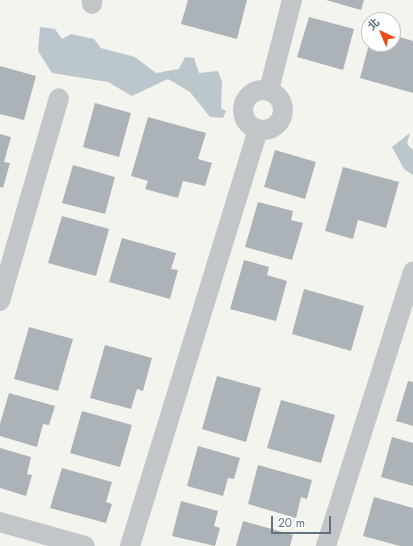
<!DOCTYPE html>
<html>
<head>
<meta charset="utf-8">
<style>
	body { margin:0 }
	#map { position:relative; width:413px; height:546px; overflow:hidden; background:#f4f4ef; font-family:Jost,"Noto Sans TC",sans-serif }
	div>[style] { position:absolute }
	.water>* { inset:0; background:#bbc7cc }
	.building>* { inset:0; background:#abb3b8 }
	.minor>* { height:20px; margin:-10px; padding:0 10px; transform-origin:10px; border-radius:10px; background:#c3c6c9 }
	.minor>.ring { margin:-10px; padding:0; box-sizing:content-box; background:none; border:20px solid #c3c6c9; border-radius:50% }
	span { translate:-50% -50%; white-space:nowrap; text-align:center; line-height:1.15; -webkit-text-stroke:4px #fff; paint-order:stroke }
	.north { position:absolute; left:361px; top:12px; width:40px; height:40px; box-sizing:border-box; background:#fff; border:1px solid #c0c7cd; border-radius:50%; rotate:316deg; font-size:11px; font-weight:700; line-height:16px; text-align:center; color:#617382 }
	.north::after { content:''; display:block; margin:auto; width:14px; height:18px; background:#ed4a16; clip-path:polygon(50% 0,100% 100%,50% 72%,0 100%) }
	.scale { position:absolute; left:271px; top:516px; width:60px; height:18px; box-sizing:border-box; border:2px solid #617382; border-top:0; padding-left:5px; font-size:12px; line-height:14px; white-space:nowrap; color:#617382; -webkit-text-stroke:3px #fff; paint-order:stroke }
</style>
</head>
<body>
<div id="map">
	<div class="water">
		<i style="clip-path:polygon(40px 27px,55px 29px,62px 39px,71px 34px,94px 39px,101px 48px,135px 57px,156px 73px,179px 69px,185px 57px,194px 58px,199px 73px,218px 71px,222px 82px,221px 108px,226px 111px,223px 118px,210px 117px,190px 92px,168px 79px,132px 96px,108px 82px,52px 73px,38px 51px)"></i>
		<i style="clip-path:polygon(410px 133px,407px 144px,413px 150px,413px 175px,404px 169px,392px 147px)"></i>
	</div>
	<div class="building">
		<i style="clip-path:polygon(188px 0,247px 0,237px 39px,181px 24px)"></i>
		<i style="clip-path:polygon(326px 0,364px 0,361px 10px)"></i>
		<i style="clip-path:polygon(309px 17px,354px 29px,343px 70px,297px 57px)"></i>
		<i style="clip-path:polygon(393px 35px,413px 41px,413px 93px,360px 78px,369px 44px,393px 44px)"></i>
		<i style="clip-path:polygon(0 66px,36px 76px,24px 120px,0 114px)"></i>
		<i style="clip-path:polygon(95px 103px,131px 113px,119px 157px,83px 147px)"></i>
		<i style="clip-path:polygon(148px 117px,206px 133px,198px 159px,212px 163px,205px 186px,183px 181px,178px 198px,145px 189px,148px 181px,131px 176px)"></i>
		<i style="clip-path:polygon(0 134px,11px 137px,4px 162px,10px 163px,3px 188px,0 187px)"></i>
		<i style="clip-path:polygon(275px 150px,316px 162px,305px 199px,264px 187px)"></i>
		<i style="clip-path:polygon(73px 165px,115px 177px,105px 214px,62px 203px)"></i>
		<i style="clip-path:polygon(343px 167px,399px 182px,386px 228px,358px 220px,353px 239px,325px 231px)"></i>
		<i style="clip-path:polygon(258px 202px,293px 211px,291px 220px,303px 223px,292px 260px,245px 247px)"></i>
		<i style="clip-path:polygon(62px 216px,109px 229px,96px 276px,48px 263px)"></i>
		<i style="clip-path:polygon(122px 238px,176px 253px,171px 269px,178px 270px,170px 299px,109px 282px)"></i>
		<i style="clip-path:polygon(244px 260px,269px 267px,267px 275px,287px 281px,276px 321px,230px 309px)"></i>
		<i style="clip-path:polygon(304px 289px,364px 306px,351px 351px,292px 334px)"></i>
		<i style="clip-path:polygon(29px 327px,73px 339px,58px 391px,14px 379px)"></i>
		<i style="clip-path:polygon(105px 345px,152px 358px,143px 391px,137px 389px,131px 409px,90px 398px)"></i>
		<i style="clip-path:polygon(217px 376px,261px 388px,246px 442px,202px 429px)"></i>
		<i style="clip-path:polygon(408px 381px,413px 382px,413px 426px,396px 421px)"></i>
		<i style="clip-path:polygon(9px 393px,55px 406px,49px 425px,43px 424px,37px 447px,0 436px,0 424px)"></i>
		<i style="clip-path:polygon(281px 400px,335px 415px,321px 463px,267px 448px)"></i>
		<i style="clip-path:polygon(82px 411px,132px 425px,120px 467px,70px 453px)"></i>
		<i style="clip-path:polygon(392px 437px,413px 443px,413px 486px,381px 477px)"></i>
		<i style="clip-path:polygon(198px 446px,240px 458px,234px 479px,228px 478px,223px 496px,187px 486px)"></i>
		<i style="clip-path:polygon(0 448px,31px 457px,27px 474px,32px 475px,26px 496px,0 488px)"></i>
		<i style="clip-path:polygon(258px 465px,312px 480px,307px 499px,301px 497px,296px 518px,248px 504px)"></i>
		<i style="clip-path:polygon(62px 468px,112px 482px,106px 502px,112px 504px,106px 523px,50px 508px)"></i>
		<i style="clip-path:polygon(374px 497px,413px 508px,413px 546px,400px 546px,363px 536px)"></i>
		<i style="clip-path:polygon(181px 501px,218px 511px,214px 526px,220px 528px,215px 546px,172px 536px)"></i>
		<i style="clip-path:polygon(243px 521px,293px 535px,290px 546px,236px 546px)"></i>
	</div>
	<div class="minor">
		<i style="left:92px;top:4px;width:4px;rotate:-90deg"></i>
		<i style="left:269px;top:90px;width:93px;rotate:-75.7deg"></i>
		<i class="ring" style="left:243px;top:90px;width:20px;height:20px"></i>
		<i style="left:0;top:301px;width:211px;rotate:-73.8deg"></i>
		<i style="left:0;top:522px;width:88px;rotate:15.8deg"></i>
		<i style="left:130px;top:546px;width:436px;rotate:-72.9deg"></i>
		<i style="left:326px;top:546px;width:288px;rotate:-72.4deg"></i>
	</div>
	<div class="north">北</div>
	<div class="scale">20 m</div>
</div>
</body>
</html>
